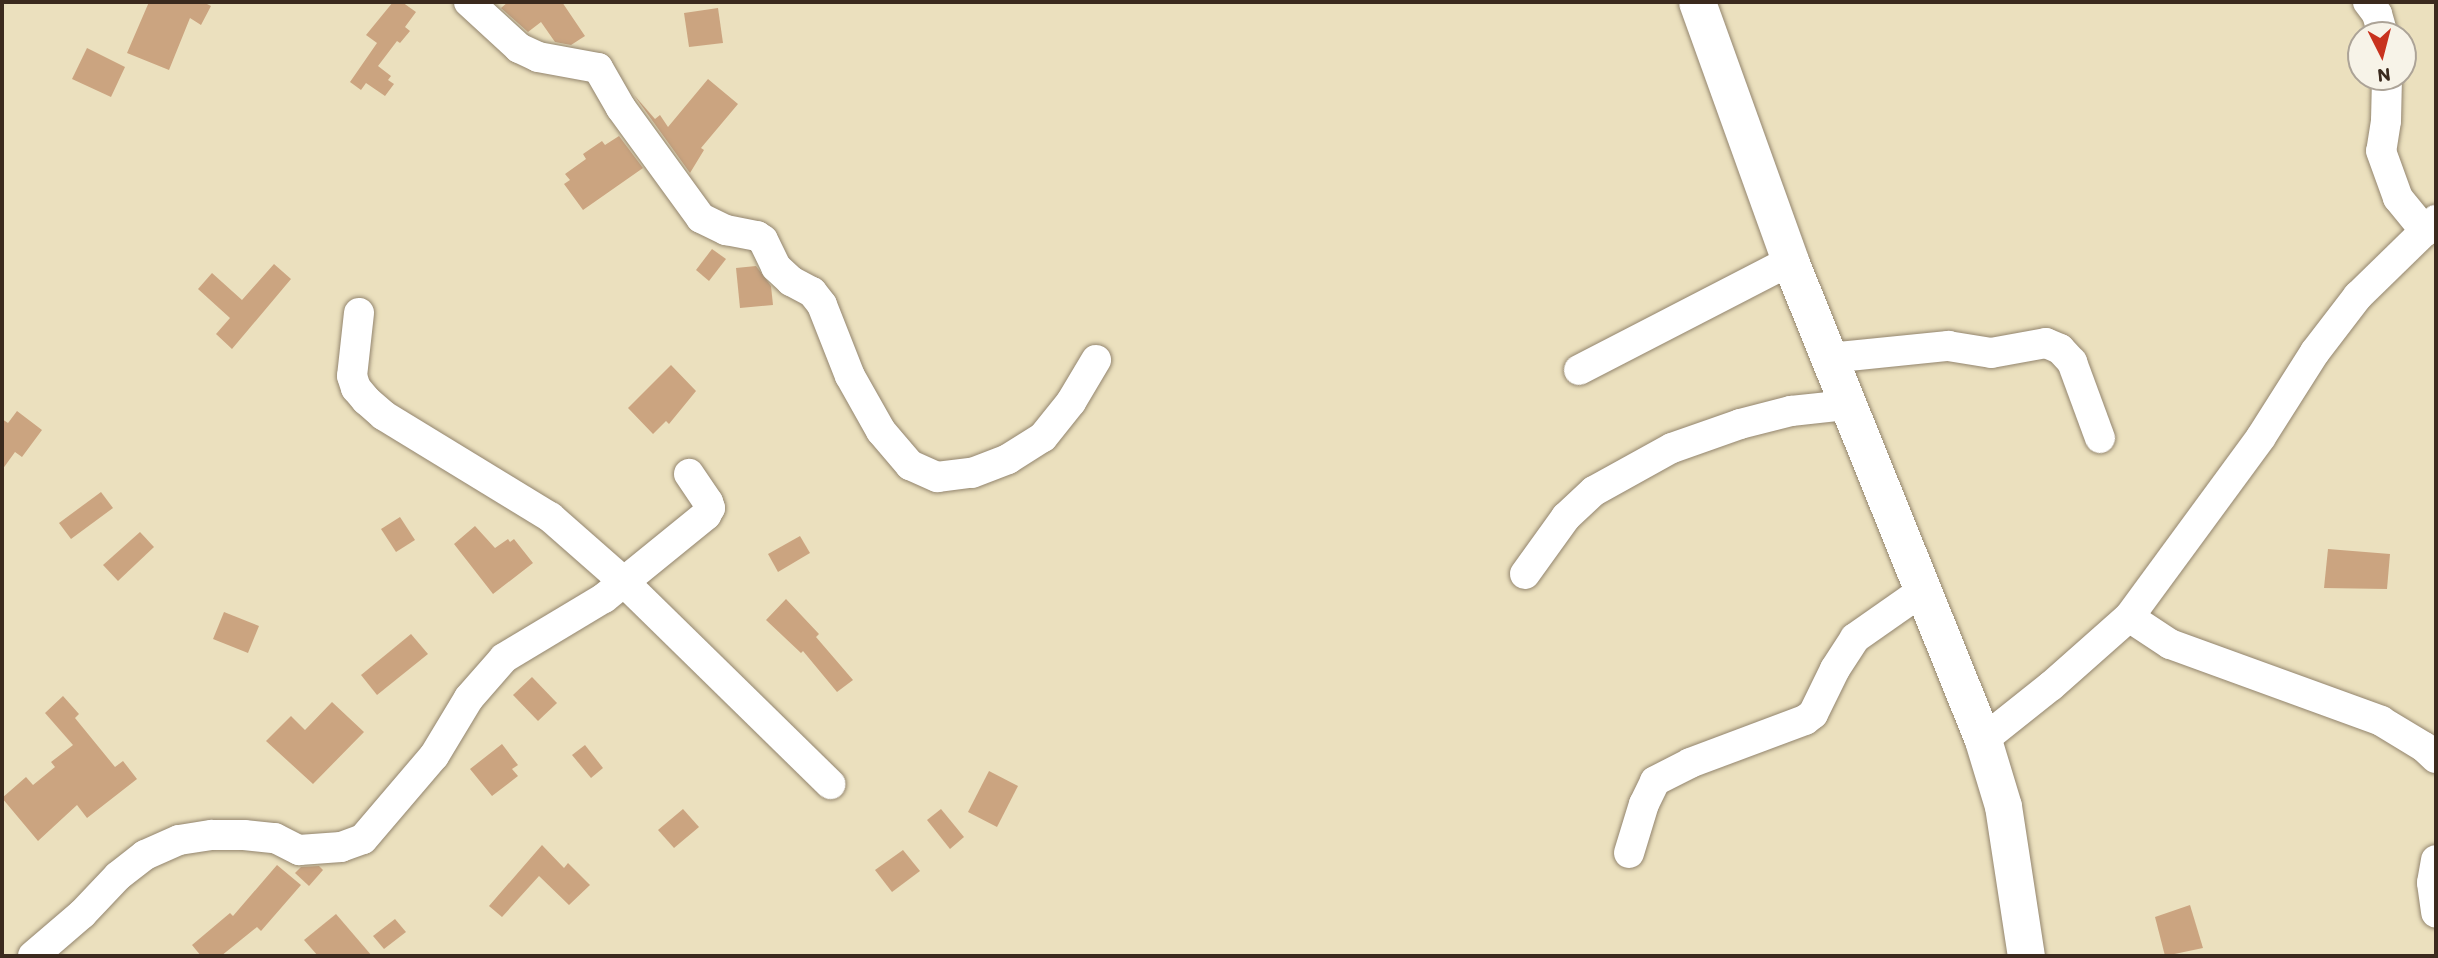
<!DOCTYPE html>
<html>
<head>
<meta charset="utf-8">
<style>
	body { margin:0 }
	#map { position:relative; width:2438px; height:958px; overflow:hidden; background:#ebe0be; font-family:Itim,sans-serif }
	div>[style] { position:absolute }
	.building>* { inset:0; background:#cba480 }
	.roads { filter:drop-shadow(0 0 2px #93856e) drop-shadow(0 0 2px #93856e) }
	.minor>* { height:30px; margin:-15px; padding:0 15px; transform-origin:15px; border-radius:15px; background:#fff }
	.major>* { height:37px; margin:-18.5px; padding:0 18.5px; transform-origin:18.5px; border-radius:18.5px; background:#fff }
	span { translate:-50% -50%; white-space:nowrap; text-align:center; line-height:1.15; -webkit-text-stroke:7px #f7f3e8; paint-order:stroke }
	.frame { position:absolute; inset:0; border:4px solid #3b2a1e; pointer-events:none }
	.north { position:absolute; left:2347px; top:21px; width:70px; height:70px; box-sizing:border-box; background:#f7f3e8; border:2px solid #aca397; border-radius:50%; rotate:174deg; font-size:19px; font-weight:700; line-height:28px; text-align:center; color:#3b2a1e }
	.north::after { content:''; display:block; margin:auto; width:24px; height:32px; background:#c8321e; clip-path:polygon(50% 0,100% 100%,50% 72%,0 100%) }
</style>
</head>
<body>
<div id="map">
	<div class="building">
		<i style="clip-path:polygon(149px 2px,203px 2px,211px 6px,201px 25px,190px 18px,169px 70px,127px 53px)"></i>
		<i style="clip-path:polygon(393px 2px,402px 2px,416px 12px,405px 27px,410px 31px,400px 43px,397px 41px,378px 66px,391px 76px,388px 80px,394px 84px,385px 96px,366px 83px,361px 90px,350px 82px,377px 43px,366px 35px)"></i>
		<i style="clip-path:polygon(508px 2px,562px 2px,585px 36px,571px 45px,555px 42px,541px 22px,528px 32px,501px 8px)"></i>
		<i style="clip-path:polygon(718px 8px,723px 43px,689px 47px,684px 13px)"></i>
		<i style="clip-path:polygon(87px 48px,125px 67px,111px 97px,72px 79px)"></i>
		<i style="clip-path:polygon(708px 79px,738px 104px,701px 148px,704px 150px,690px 173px,634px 95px,655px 119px,660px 115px,668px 127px)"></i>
		<i style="clip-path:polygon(619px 136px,643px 168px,583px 210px,564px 184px,570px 180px,565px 174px,586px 159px,583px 154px,602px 141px,605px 145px)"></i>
		<i style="clip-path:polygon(712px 249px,726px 259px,709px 281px,696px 270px)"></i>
		<i style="clip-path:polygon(274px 264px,291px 279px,232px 349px,216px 334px,230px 318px,198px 289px,212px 273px,242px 300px)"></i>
		<i style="clip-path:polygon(756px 266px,771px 286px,773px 305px,740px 308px,736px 268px)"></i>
		<i style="clip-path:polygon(671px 365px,696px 391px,669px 424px,666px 421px,653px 434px,628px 408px)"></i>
		<i style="clip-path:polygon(17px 411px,42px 430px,22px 457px,15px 452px,2px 470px,2px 419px,8px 423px)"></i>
		<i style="clip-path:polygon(101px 492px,113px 508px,71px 539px,59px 523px)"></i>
		<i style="clip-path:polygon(400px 517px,415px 540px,396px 552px,381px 529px)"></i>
		<i style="clip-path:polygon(475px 526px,495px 548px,508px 539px,510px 542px,514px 539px,533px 563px,493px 594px,454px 544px)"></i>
		<i style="clip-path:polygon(140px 532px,154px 547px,118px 581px,103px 565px)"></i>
		<i style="clip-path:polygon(800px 536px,810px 553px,778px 572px,768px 554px)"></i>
		<i style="clip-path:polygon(2328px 549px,2390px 554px,2387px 589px,2324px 588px)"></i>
		<i style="clip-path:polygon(786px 599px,819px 634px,816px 637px,853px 680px,837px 692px,803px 651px,801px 653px,766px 620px)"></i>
		<i style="clip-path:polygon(224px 612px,259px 626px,248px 653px,213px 639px)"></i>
		<i style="clip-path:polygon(411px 634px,428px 654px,377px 695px,361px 675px)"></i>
		<i style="clip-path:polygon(532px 677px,557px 703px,538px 721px,513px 695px)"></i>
		<i style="clip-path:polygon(63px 696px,79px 714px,75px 718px,115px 767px,123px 761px,137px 779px,87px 818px,77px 805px,38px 841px,2px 798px,26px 777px,33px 785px,55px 767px,51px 762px,73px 745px,45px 713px)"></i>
		<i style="clip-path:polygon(332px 702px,364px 732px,313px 784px,266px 741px,291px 716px,305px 730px)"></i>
		<i style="clip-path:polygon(502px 744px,518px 765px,512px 769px,518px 776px,492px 796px,470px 769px)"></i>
		<i style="clip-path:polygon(585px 745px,603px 768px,591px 778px,572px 755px)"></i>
		<i style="clip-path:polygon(989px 771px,1018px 786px,997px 827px,968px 812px)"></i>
		<i style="clip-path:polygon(683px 809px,699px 827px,674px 848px,658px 830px)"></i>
		<i style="clip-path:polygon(941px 809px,964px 837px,950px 849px,927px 820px)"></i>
		<i style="clip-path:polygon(542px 845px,564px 868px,568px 863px,590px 885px,569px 905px,539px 876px,502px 917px,489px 906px)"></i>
		<i style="clip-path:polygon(903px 850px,920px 871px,892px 892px,875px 870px)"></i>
		<i style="clip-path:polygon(277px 865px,301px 885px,261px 931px,257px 927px,221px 956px,201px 956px,192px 945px,230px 913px,233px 916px)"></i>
		<i style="clip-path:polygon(319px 866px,323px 870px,309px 886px,295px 873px,301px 867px)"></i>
		<i style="clip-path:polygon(2190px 905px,2203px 948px,2165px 956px,2155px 917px)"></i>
		<i style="clip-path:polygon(336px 914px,372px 956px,318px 956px,304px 940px)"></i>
		<i style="clip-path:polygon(395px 919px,406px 932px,384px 949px,373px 936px)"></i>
	</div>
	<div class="roads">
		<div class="minor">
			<i style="left:469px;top:2px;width:68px;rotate:42.6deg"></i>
			<i style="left:519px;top:48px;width:21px;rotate:25deg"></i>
			<i style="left:538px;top:57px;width:61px;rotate:10.4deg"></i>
			<i style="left:598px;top:68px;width:46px;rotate:60.1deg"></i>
			<i style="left:621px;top:108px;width:136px;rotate:54deg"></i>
			<i style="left:701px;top:218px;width:28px;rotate:26deg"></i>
			<i style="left:726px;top:230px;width:32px;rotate:11deg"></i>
			<i style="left:757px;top:236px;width:7px;rotate:34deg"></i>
			<i style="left:763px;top:240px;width:30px;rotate:64deg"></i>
			<i style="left:776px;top:267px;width:21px;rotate:43deg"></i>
			<i style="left:791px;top:281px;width:24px;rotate:28deg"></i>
			<i style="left:812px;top:292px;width:16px;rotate:52deg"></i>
			<i style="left:822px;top:305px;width:76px;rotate:68.5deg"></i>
			<i style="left:850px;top:376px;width:63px;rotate:60.6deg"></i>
			<i style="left:881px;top:431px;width:45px;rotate:49.5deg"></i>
			<i style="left:910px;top:465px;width:30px;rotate:24deg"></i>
			<i style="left:937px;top:477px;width:35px;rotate:-7deg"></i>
			<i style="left:972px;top:473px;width:39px;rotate:-21deg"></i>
			<i style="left:1008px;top:459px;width:41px;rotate:-32.2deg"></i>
			<i style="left:1043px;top:437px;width:45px;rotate:-51.3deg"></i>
			<i style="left:1071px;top:402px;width:49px;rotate:-59.2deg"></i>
			<i style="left:2368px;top:2px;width:15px;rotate:53deg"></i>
			<i style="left:2377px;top:14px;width:22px;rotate:74deg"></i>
			<i style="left:2387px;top:77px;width:44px;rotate:91.3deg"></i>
			<i style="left:2386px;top:121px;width:30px;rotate:99deg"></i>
			<i style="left:2381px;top:151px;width:50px;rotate:70.1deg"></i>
			<i style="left:2398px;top:198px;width:43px;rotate:50.7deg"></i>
			<i style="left:359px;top:313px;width:63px;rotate:96.3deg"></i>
			<i style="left:352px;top:376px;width:13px;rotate:72deg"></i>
			<i style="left:356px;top:388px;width:16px;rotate:50deg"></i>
			<i style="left:366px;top:400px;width:23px;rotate:41deg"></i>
			<i style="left:383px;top:415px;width:196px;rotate:31.4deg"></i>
			<i style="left:550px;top:517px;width:98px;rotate:41.3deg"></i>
			<i style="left:624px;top:582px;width:289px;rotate:44.4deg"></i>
			<i style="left:1829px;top:358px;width:120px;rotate:-5.8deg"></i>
			<i style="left:1948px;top:346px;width:44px;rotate:9.2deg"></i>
			<i style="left:1991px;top:353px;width:56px;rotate:-10.3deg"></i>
			<i style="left:2046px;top:343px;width:15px;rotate:23deg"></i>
			<i style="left:2060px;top:349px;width:18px;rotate:47deg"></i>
			<i style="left:2072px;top:362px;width:81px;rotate:69.8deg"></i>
			<i style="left:1579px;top:370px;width:237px;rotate:-27.3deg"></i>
			<i style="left:1525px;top:574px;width:70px;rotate:-54.3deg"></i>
			<i style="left:1566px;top:517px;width:38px;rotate:-43deg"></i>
			<i style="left:1594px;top:491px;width:89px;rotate:-28.9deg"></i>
			<i style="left:1672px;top:448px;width:72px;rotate:-19.4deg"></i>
			<i style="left:1740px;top:424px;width:53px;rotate:-14.3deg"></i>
			<i style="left:1791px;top:411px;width:55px;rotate:-6.2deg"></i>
			<i style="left:2129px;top:617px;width:49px;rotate:33.4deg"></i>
			<i style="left:2170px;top:644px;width:225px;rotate:20deg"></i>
			<i style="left:2381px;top:721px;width:50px;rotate:31.2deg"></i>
			<i style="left:2424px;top:747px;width:16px;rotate:43deg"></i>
			<i style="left:1983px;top:740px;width:87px;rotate:-38.5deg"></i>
			<i style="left:2051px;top:686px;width:104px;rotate:-41.5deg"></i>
			<i style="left:2129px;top:617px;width:223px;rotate:-53.7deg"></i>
			<i style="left:2261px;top:437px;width:101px;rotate:-57.6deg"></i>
			<i style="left:2315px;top:352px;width:71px;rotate:-52.5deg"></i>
			<i style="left:2358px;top:296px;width:109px;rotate:-44.3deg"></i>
			<i style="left:1629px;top:853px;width:51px;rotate:-73deg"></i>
			<i style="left:1644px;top:804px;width:25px;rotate:-64deg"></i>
			<i style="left:1655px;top:781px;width:39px;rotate:-27deg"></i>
			<i style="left:1690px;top:763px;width:123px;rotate:-20.5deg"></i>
			<i style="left:1805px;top:720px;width:10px;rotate:-37deg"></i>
			<i style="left:1813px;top:714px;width:50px;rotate:-63.9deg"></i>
			<i style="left:1835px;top:669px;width:37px;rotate:-57deg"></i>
			<i style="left:1855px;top:638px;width:82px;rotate:-35deg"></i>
			<i style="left:2436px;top:860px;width:23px;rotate:100deg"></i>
			<i style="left:2432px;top:883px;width:30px;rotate:82deg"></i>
			<i style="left:33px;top:956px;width:65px;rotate:-40.6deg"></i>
			<i style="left:82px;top:914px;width:52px;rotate:-46.5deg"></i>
			<i style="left:118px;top:876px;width:34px;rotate:-38deg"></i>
			<i style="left:145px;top:855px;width:37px;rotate:-24deg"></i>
			<i style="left:179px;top:840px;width:33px;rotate:-9deg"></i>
			<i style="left:212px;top:835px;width:32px"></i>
			<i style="left:244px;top:835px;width:31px;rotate:6deg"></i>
			<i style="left:275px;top:838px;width:27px;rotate:27deg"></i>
			<i style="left:299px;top:850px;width:42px;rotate:-4.1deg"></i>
			<i style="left:341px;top:847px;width:23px;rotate:-20deg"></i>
			<i style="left:363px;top:839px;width:109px;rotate:-49.5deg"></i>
			<i style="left:434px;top:756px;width:68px;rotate:-58.9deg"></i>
			<i style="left:469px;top:698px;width:53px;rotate:-48.8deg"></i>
			<i style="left:504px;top:658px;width:117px;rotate:-31deg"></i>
			<i style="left:604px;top:598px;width:132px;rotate:-39.1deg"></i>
			<i style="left:706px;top:515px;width:8px;rotate:-60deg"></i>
			<i style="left:710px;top:508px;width:6px;rotate:-108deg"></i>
			<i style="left:708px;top:502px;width:34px;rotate:-124deg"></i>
		</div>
		<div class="major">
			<i style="left:1697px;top:2px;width:275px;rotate:70.2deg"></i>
			<i style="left:1790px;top:261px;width:516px;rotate:68.05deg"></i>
			<i style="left:1983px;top:740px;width:69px;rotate:73.1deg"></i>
			<i style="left:2003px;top:806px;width:152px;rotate:81.3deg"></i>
		</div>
	</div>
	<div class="frame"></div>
	<div class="north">N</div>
</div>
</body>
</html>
